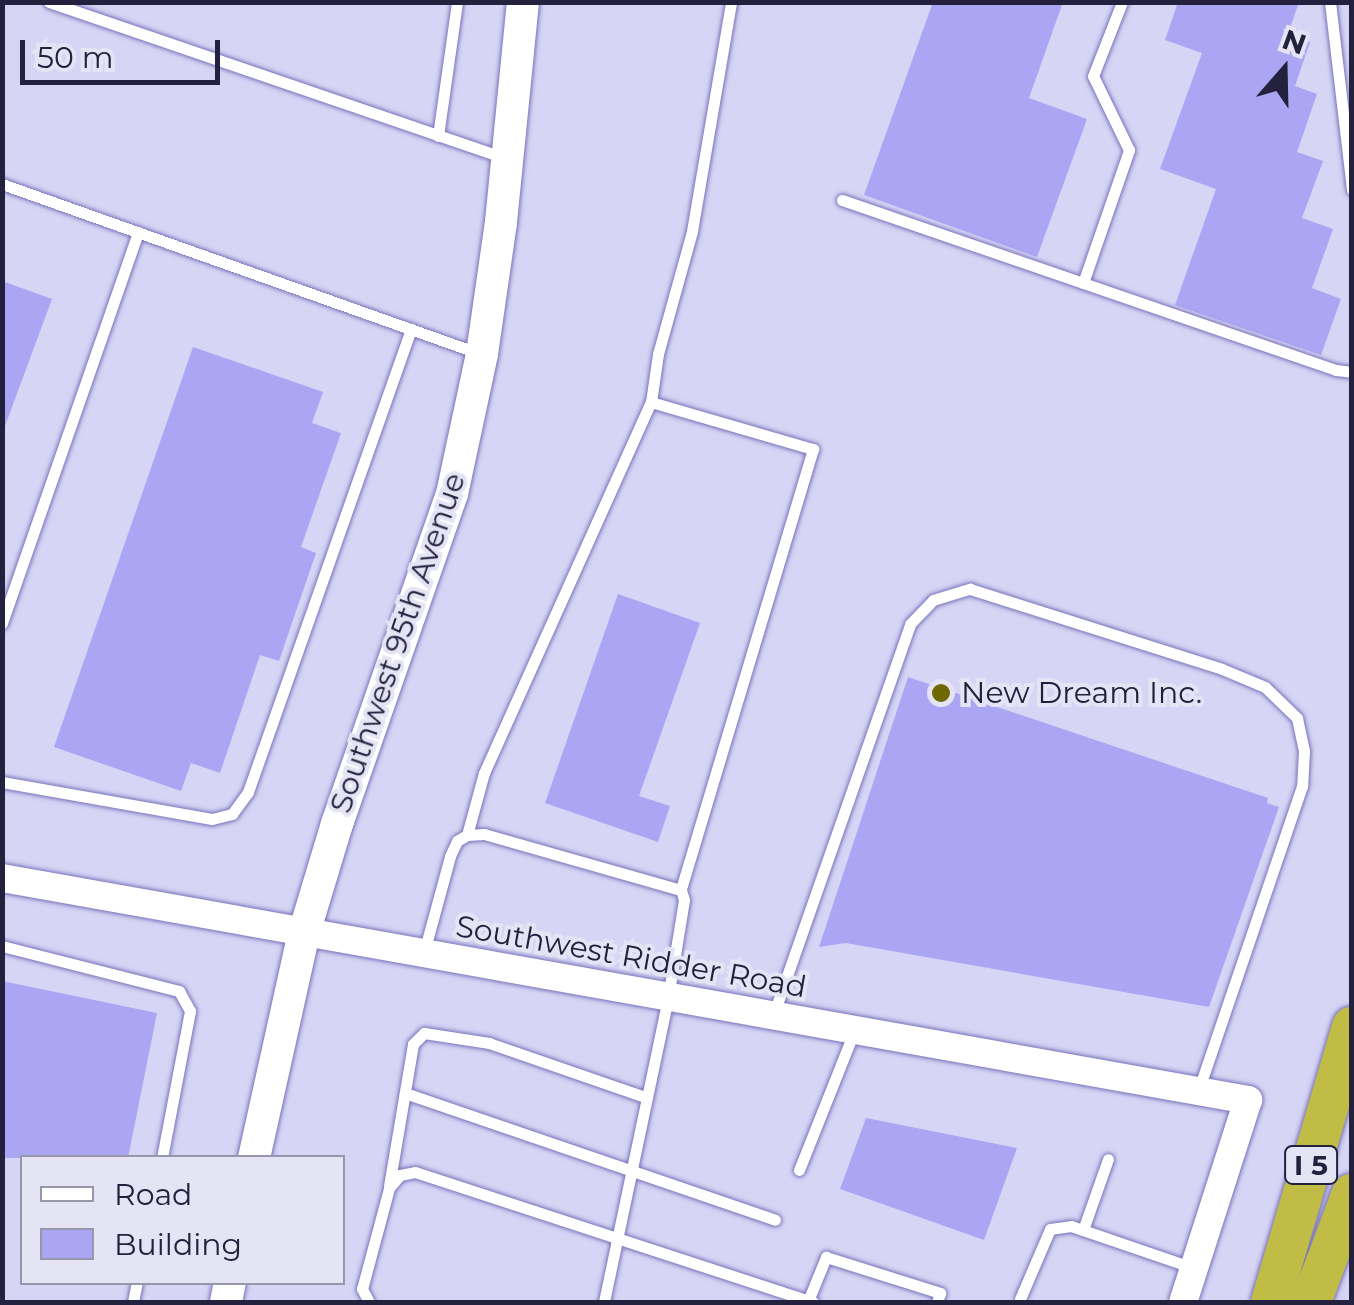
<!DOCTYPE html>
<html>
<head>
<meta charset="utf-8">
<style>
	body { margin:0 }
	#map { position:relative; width:1354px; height:1305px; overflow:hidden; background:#d6d5f5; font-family:Montserrat,sans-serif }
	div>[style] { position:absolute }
	.building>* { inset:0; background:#aba6f4 }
	.roads { filter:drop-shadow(0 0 2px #7973bb) drop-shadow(0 0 2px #7973bb) }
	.service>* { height:11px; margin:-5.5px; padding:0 5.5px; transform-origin:5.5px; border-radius:5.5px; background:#fff }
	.tertiary>* { height:28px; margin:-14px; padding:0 14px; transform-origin:14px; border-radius:14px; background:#fff }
	.secondary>* { height:32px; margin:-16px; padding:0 16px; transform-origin:16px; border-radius:16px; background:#fff }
	.motorway>* { height:40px; margin:-20px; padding:0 20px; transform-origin:20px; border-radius:20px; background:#c1bc46 }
	.dots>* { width:28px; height:28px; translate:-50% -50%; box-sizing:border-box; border:5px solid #e4e4f4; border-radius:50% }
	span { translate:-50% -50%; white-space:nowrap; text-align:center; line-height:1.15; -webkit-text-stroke:8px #e4e4f4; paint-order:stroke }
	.shield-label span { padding:2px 8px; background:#e4e4f4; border:2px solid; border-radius:8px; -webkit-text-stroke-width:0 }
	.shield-label { font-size:28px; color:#24213e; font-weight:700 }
	.street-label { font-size:30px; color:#24213e }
	.poi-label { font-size:30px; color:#24213e }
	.left { translate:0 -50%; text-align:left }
	.frame { position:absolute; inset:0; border:5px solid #24213e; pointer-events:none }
	.legend { position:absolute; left:20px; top:1155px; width:325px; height:130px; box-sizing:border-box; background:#e4e4f4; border:2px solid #9796ab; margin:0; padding:12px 18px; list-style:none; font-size:30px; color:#24213e }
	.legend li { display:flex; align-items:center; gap:20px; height:50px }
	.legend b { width:50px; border:2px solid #9796ab }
	.north { position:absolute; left:1234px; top:20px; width:100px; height:100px; -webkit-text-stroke:8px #e4e4f4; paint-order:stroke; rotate:20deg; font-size:28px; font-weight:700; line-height:40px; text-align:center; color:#24213e }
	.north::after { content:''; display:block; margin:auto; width:35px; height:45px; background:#24213e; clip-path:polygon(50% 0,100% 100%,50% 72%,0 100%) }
	.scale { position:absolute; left:20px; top:40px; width:200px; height:45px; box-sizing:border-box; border:5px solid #24213e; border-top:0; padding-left:12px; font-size:30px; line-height:35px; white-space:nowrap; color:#24213e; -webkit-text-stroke:8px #e4e4f4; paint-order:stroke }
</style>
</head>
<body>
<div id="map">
	<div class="building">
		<i style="clip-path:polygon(933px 2px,1063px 2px,1029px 98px,1087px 119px,1037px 257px,864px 195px)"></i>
		<i style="clip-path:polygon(1178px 2px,1299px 2px,1288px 34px,1310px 42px,1295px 86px,1317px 94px,1297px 152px,1323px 161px,1302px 218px,1333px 229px,1312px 288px,1341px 299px,1321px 355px,1175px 305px,1216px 189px,1160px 169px,1202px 53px,1165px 40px)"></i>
		<i style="clip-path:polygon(2px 281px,52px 299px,5px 426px,2px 426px)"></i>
		<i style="clip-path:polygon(193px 347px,323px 392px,312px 423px,341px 433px,301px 547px,316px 553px,279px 661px,260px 655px,220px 773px,191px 763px,181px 791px,54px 747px)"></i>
		<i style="clip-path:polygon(618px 594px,700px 623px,639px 796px,670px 806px,658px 842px,545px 803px)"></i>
		<i style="clip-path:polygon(908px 677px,1268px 798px,1267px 803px,1279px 807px,1209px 1007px,846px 943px,819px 947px)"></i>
		<i style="clip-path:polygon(2px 981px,157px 1013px,128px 1158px,2px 1158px)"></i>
		<i style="clip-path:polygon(866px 1118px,1017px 1148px,984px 1240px,840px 1189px)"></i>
	</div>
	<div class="roads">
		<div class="service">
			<i style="left:49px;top:2px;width:481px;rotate:18.9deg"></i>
			<i style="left:1330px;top:2px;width:189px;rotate:83.3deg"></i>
			<i style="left:438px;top:136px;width:135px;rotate:-81.9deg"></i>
			<i style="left:2px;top:184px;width:505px;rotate:19.55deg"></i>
			<i style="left:842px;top:200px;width:522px;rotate:18.99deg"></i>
			<i style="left:1336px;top:370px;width:16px;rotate:7deg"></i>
			<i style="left:1083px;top:283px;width:141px;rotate:-70.9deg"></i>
			<i style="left:1129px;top:150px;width:82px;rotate:-115.9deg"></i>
			<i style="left:1093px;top:76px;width:79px;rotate:-68.6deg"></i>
			<i style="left:651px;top:402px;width:49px;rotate:-81.7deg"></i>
			<i style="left:658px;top:354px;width:128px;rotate:-74.5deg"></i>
			<i style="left:692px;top:231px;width:232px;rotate:-80.3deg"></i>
			<i style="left:2px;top:623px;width:414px;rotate:-70.8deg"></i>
			<i style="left:2px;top:782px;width:213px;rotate:10deg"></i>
			<i style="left:212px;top:819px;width:21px;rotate:-14deg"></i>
			<i style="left:232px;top:814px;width:27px;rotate:-54deg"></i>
			<i style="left:248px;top:792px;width:491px;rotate:-70.6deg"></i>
			<i style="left:467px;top:835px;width:64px;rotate:-74.7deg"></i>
			<i style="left:484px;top:773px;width:407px;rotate:-65.8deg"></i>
			<i style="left:651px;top:402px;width:169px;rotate:16.2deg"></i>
			<i style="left:813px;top:449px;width:460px;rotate:106.7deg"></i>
			<i style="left:2px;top:946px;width:183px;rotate:14.3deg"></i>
			<i style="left:179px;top:991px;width:23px;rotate:61deg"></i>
			<i style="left:190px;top:1011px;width:150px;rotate:100.8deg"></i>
			<i style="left:424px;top:952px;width:99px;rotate:-74.8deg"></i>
			<i style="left:450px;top:856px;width:17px;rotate:-65deg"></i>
			<i style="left:457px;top:841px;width:12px;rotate:-31deg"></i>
			<i style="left:467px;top:835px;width:17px;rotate:-3deg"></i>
			<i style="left:484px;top:834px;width:205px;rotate:15.9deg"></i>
			<i style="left:681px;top:890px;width:10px;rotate:73deg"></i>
			<i style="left:684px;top:900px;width:99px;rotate:99.3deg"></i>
			<i style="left:668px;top:998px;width:311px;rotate:101.9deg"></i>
			<i style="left:774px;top:1013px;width:412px;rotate:-70.7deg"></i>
			<i style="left:910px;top:624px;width:33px;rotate:-46deg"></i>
			<i style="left:933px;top:600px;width:39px;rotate:-17deg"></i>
			<i style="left:970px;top:589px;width:264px;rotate:17.6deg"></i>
			<i style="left:1222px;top:669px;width:47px;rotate:22.7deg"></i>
			<i style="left:1265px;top:687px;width:45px;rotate:44.1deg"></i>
			<i style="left:1297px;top:718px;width:34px;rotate:78deg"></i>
			<i style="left:1304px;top:751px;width:35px;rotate:93deg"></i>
			<i style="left:1302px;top:786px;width:323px;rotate:108.8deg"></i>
			<i style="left:405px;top:1093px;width:391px;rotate:18.9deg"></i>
			<i style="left:799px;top:1170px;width:152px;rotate:-68.3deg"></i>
			<i style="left:389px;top:1186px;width:144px;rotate:-80.4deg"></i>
			<i style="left:413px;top:1044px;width:16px;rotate:-45deg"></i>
			<i style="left:424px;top:1033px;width:66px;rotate:8.7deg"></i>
			<i style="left:489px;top:1043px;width:165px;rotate:19.1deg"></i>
			<i style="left:1083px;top:1230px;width:75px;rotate:-70.6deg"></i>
			<i style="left:1020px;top:1299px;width:76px;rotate:-66.8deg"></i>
			<i style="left:1050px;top:1229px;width:21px;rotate:-8deg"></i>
			<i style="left:1071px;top:1226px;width:130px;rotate:18.9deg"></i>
			<i style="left:808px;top:1301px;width:48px;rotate:-67.8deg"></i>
			<i style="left:826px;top:1257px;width:120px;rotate:17.5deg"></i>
			<i style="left:940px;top:1293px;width:9px;rotate:108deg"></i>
			<i style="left:133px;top:1302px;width:20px;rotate:-79deg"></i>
			<i style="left:369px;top:1302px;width:15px;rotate:-118deg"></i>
			<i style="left:362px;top:1289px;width:105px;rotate:-75deg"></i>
			<i style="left:389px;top:1188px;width:17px;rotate:-50deg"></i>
			<i style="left:400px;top:1175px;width:15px;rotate:-11deg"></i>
			<i style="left:415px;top:1172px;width:419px;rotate:18.1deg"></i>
		</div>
		<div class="tertiary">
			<i style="left:2px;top:878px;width:1266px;rotate:10.1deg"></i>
			<i style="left:1248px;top:1100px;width:212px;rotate:107.8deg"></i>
		</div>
		<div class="secondary">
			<i style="left:254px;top:1158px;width:230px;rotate:-77.5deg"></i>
			<i style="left:304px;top:933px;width:114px;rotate:-73.2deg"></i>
			<i style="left:337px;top:824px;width:349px;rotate:-70.8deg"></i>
			<i style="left:452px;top:494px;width:143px;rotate:-77.9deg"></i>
			<i style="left:482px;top:354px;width:133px;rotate:-81.8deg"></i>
			<i style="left:501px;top:222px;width:221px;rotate:-84.3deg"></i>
			<i style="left:226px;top:1302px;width:20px;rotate:-79deg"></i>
		</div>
		<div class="motorway">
			<i style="left:1271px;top:1302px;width:287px;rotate:-73.6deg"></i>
			<i style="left:1311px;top:1302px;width:116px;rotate:-69.4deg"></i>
		</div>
	</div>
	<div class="dots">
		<i style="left:941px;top:693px;background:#6d6800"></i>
	</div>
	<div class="shield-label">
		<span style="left:1311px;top:1165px">I 5</span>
	</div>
	<div class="street-label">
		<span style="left:398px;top:643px;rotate:-71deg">Southwest 95th Avenue</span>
		<span style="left:631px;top:957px;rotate:10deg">Southwest Ridder Road</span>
	</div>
	<div class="poi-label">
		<span class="left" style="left:961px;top:693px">New Dream Inc.</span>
	</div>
	<div class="frame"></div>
	<ul class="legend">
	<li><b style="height:12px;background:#fff"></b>Road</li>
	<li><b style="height:28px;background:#aba6f4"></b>Building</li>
	</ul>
	<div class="north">N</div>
	<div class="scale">50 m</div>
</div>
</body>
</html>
